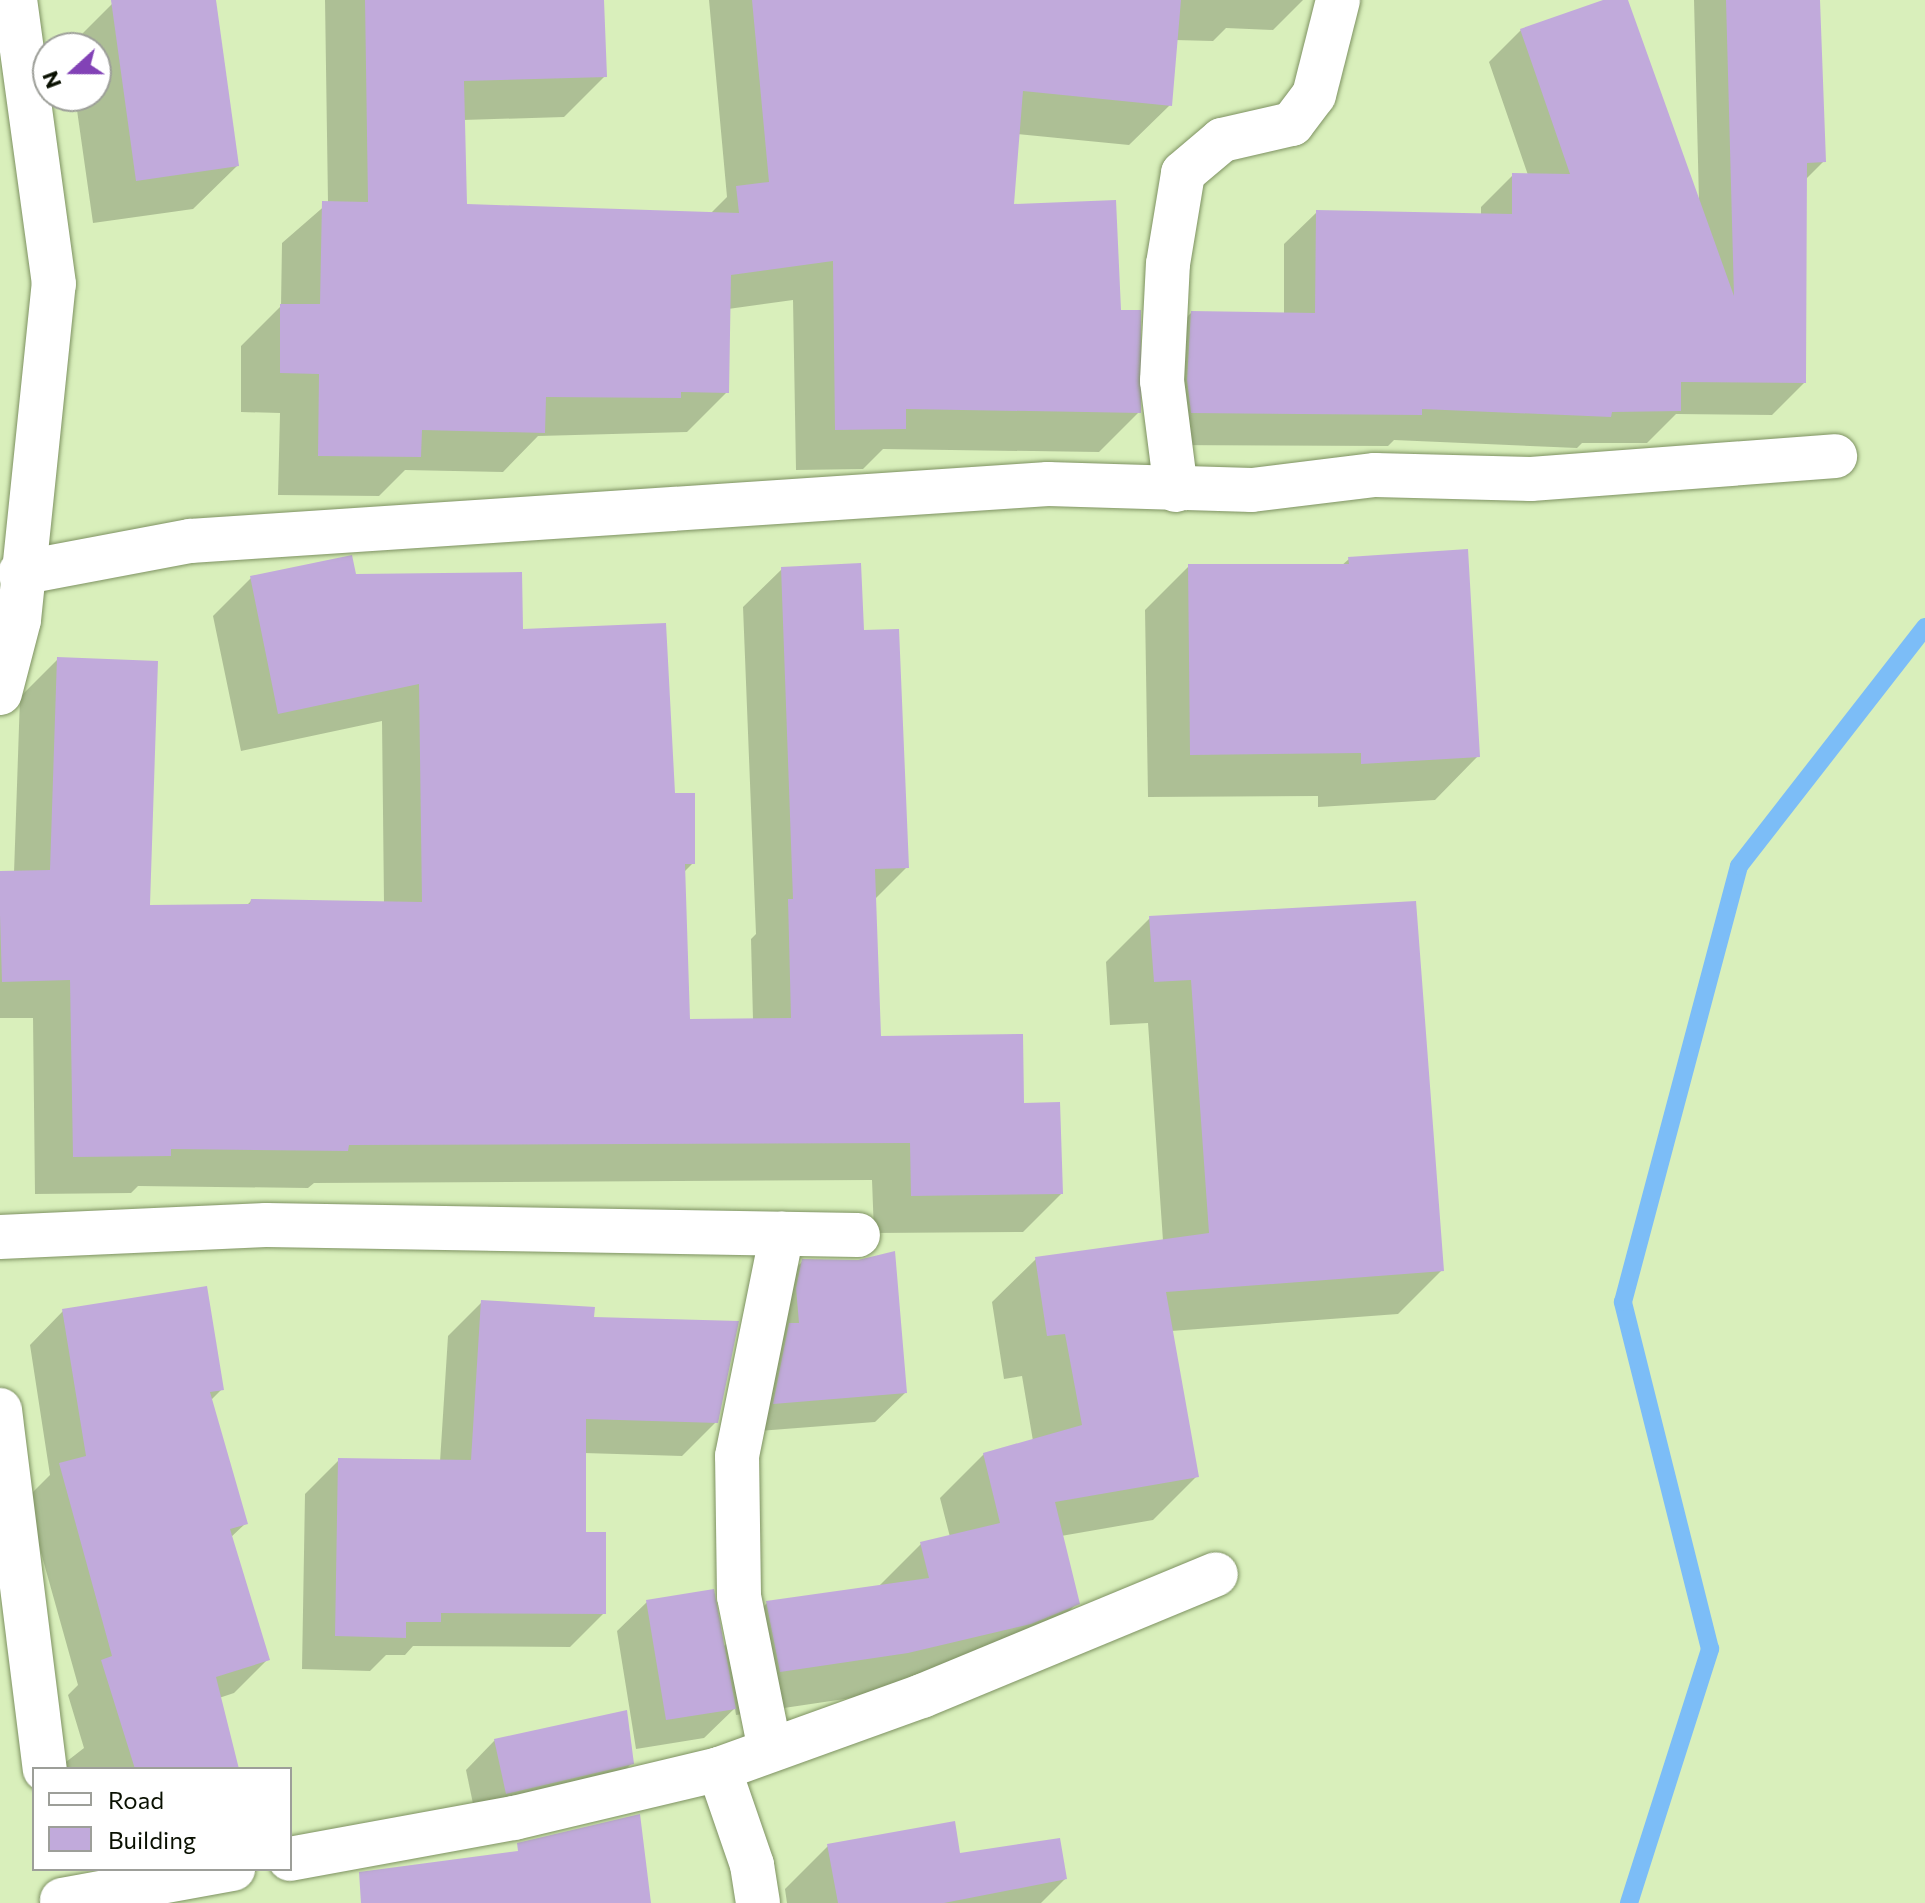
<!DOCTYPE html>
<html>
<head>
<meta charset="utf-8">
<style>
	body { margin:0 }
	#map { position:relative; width:1925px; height:1903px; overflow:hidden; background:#d9efbb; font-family:Commissioner,sans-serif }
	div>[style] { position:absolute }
	.shadow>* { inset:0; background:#0003 }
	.stream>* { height:18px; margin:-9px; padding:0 9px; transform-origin:9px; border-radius:9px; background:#7cbdf7 }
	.building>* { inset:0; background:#c1aadb }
	.roads { filter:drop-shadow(0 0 2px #7e9262) drop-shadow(0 0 2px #7e9262) }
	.street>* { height:44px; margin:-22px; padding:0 22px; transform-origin:22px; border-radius:22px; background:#fff }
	span { translate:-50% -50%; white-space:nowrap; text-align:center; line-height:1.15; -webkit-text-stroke:8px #fff; paint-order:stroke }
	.legend { position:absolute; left:32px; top:1767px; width:260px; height:104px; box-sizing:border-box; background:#fff; border:2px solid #9d9f99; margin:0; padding:10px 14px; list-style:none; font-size:24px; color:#091001 }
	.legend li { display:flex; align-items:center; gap:16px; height:40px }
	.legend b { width:40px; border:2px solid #9d9f99 }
	.north { position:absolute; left:32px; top:32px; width:80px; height:80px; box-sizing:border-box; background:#fff; border:2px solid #9d9f99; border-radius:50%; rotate:249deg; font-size:22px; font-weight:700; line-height:32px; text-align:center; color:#091001 }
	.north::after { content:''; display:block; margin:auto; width:28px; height:36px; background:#8242b6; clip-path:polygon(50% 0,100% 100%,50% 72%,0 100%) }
</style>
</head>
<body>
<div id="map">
	<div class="shadow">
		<i style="clip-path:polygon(141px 0,214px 0,237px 166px,193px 209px,93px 223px,75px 96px,96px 96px,96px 48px,69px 47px,112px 4px)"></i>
		<i style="clip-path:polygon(325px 0,602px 0,605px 76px,564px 117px,463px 120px,465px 206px,710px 214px,727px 197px,709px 0,1303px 0,1273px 30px,1226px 28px,1213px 41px,1175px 40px,1170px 105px,1129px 145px,1017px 134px,1012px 206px,1119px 312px,1139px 412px,1099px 452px,883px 449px,863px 469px,796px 470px,793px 300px,728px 309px,727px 392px,687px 432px,538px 436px,503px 472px,405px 470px,379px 496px,278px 495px,280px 413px,241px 412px,241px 346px,281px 306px,282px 243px,328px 203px)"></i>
		<i style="clip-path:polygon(1610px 0,1626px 0,1699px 202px,1694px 0,1819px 0,1824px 161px,1805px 180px,1804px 383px,1772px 415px,1676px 414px,1647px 443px,1582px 443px,1577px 448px,1394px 440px,1388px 446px,1160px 445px,1159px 345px,1191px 313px,1284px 315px,1284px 244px,1317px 212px,1481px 215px,1481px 207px,1513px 175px,1528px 175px,1489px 62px,1521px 30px)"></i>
		<i style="clip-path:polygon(1349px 559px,1478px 756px,1435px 800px,1318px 807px,1318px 796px,1148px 797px,1145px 610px,1189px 566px,1341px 566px)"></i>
		<i style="clip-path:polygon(782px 569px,862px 632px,907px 867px,874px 900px,879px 1038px,1022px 1106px,1061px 1194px,1023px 1232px,874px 1233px,872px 1180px,314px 1183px,308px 1188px,138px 1186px,131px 1193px,35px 1194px,33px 1018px,0 1018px,0 873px,14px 873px,20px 697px,58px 659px,148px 907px,246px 906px,251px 901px,384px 904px,382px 721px,241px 751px,213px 616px,251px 578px,355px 576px,521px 631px,673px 795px,693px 863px,684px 872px,688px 1021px,753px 1020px,751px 939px,756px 934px,743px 607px)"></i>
		<i style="clip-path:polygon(1150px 918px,1442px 1270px,1398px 1314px,1171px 1331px,1197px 1476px,1153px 1520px,1061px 1536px,1077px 1603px,1034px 1647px,858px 1697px,736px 1715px,735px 1708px,704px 1738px,636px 1749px,617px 1631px,647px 1602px,723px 1647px,767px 1603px,877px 1588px,921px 1544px,950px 1537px,940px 1498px,984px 1454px,1033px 1441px,1022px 1376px,1004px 1379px,992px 1302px,1036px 1259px,1163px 1241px,1148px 1023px,1110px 1025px,1106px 962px)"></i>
		<i style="clip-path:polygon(803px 1261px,905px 1393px,875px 1422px,745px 1432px,773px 1291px)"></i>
		<i style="clip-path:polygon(482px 1302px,592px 1319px,716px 1422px,682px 1456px,584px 1453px,584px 1534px,604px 1613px,570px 1647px,413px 1646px,405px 1655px,386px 1655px,370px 1671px,302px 1669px,305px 1494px,339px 1460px,440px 1462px,448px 1336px)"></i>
		<i style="clip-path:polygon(63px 1311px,222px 1389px,210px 1401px,246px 1523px,230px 1538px,268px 1659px,234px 1693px,219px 1698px,237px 1769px,57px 1769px,84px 1748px,68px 1695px,78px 1685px,26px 1499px,50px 1475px,30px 1345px)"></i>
		<i style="clip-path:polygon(495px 1740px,632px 1763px,602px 1793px,477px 1823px,466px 1770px)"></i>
		<i style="clip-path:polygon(828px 1846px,959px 1855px,1065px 1879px,1041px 1903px,787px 1903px,785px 1889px)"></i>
	</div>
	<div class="stream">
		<i style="left:1629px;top:1903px;width:267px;rotate:-72.3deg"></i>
		<i style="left:1710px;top:1649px;width:358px;rotate:-104.1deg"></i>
		<i style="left:1623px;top:1302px;width:451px;rotate:-75.1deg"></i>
		<i style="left:1739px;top:866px;width:303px;rotate:-52.1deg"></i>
	</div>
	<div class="building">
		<i style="clip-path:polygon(111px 0,216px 0,239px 166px,136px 181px)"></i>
		<i style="clip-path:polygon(365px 0,604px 0,607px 77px,464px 81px,467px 204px,739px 213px,736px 186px,769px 182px,752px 0,1181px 0,1172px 106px,1023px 91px,1014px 204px,1116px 200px,1121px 310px,1141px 310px,1141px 413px,906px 409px,906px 429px,835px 430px,833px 261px,731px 275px,729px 393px,681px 392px,681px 398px,546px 397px,545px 433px,422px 430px,421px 457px,318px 456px,319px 374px,280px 373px,280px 304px,320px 304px,322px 201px,368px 202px)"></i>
		<i style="clip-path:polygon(1603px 0,1628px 0,1734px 296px,1726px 0,1820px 0,1826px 162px,1807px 163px,1806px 383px,1681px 382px,1681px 411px,1612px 412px,1611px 417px,1422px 409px,1422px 415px,1191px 413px,1187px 380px,1191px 311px,1315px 313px,1316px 210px,1512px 214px,1512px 173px,1570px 174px,1520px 29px)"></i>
		<i style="clip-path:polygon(1468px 549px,1480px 757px,1361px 764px,1361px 753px,1190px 755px,1188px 564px,1349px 564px,1348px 557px)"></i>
		<i style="clip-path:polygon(352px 555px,356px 574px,522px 572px,523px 629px,666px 623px,675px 793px,695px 793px,695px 864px,685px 864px,690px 1019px,791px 1018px,788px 899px,793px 899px,781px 567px,861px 563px,864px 630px,899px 629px,909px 868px,875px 869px,881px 1036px,1023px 1034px,1024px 1103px,1060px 1102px,1063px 1194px,911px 1196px,910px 1143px,349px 1145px,348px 1151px,171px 1149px,171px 1156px,73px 1157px,70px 980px,2px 982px,0 915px,0 871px,50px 870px,57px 657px,158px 661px,150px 905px,250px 904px,251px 899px,422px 902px,419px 684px,278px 714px,250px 576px)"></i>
		<i style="clip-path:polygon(1416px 901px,1444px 1271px,1166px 1292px,1199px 1477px,1055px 1502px,1080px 1604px,1031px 1624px,908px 1653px,780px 1672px,766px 1601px,929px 1578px,920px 1542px,1000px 1523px,983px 1453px,1082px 1425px,1065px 1334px,1047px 1336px,1035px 1257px,1209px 1233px,1191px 980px,1154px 982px,1149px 916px)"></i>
		<i style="clip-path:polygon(895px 1251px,907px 1393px,773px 1404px,789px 1323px,799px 1323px,796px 1288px,802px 1259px,858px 1260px)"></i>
		<i style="clip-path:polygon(207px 1286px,224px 1390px,210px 1392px,248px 1524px,230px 1529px,270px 1660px,216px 1677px,239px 1769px,135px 1769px,101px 1660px,112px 1656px,59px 1463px,86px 1456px,62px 1309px)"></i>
		<i style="clip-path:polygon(481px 1300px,595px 1307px,594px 1317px,739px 1321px,718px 1423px,586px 1419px,586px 1532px,606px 1532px,606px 1614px,441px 1613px,441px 1622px,406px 1622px,406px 1638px,335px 1636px,338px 1458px,471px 1460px)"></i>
		<i style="clip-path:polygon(714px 1589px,736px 1709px,666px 1720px,646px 1600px)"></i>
		<i style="clip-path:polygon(627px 1710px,634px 1764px,506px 1794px,494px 1739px)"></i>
		<i style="clip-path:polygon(640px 1814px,651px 1903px,361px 1903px,359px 1872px,518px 1851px,517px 1843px)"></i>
		<i style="clip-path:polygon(955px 1821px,960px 1853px,1060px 1838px,1067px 1879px,944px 1903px,838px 1903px,827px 1844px)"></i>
	</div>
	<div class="roads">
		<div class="street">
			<i style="left:1176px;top:490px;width:110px;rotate:-97.3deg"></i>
			<i style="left:1162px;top:381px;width:117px;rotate:-87.1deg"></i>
			<i style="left:1168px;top:264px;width:92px;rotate:-80.6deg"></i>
			<i style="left:1183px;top:173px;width:51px;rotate:-40.2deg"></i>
			<i style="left:1222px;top:140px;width:72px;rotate:-12.9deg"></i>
			<i style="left:1292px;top:124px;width:36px;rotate:-53deg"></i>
			<i style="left:1314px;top:95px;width:98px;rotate:-75.8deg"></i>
			<i style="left:20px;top:573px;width:173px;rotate:-10.7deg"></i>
			<i style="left:190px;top:541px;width:860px;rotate:-3.8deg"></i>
			<i style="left:1048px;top:484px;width:204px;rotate:1.7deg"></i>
			<i style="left:1252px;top:490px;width:124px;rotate:-7deg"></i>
			<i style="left:1375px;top:475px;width:156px;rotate:1.5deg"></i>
			<i style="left:1531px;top:479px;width:305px;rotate:-4.3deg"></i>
			<i style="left:0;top:693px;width:75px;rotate:-75.4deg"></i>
			<i style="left:19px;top:620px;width:338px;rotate:-84.1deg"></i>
			<i style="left:54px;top:284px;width:287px;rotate:-97.8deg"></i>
			<i style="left:0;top:1237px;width:266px;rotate:-2.6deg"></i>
			<i style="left:266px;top:1225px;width:592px;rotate:0.97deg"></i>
			<i style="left:0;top:1410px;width:362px;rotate:82.9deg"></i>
			<i style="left:770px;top:1750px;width:157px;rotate:-101.4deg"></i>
			<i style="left:739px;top:1596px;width:140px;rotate:-90.8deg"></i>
			<i style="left:737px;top:1456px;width:227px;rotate:-78.6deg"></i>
			<i style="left:719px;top:1769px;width:102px;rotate:71deg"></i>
			<i style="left:752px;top:1865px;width:38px;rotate:81deg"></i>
			<i style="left:290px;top:1859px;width:228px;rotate:-10.4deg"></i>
			<i style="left:514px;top:1818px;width:211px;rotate:-13.4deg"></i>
			<i style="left:719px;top:1769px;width:216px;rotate:-19.8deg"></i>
			<i style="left:922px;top:1696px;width:318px;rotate:-22.5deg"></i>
			<i style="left:62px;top:1900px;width:174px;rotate:-10.3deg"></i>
		</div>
	</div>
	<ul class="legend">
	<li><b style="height:10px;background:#fff"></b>Road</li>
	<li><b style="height:22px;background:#c1aadb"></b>Building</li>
	</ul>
	<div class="north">N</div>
</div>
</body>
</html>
